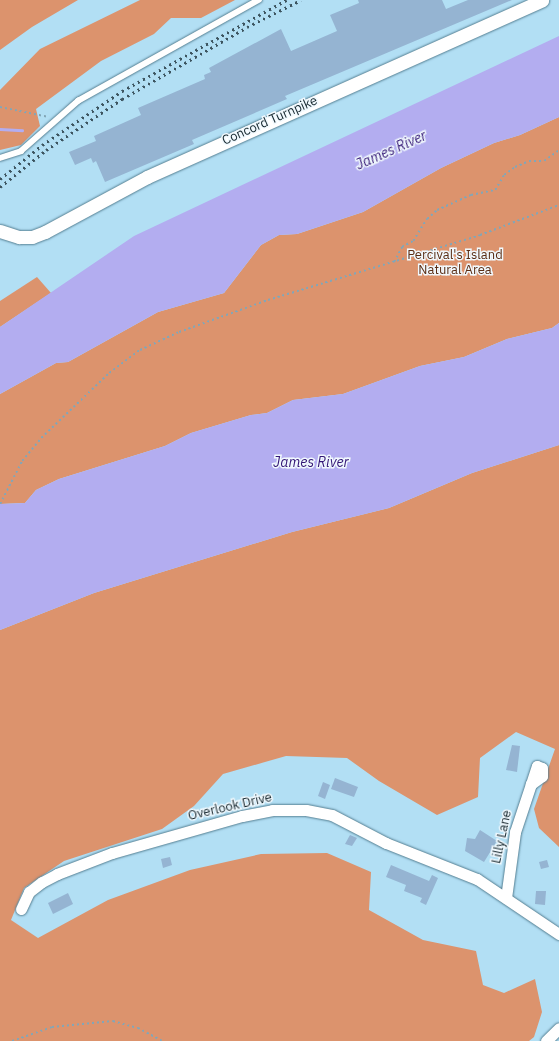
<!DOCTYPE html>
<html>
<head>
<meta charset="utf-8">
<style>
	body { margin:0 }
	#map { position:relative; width:559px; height:1041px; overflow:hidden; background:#b2dff4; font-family:"IBM Plex Sans",sans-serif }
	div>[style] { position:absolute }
	.green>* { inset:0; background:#dc936d }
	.water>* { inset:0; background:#b3adf0 }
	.stream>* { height:2.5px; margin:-1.25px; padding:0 1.25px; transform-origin:1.25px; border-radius:1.25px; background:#b3adf0 }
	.building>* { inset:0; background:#95b4d2 }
	.path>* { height:1.5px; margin-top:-0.75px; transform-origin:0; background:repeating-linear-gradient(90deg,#82a6b7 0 2px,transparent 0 5px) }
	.roads { filter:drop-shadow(0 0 1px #547e91) drop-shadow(0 0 1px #547e91) }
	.service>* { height:5.5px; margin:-2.75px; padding:0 2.75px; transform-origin:2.75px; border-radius:2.75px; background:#fff }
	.minor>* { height:11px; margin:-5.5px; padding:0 5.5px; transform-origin:5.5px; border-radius:5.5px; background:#fff }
	.tertiary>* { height:13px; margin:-6.5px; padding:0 6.5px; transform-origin:6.5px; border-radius:6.5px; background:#fff }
	.rail>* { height:2.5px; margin-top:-1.25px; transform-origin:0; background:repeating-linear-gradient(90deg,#3c545f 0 2px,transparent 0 6px) }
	span { translate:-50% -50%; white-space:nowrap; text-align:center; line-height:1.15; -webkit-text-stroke:3px #f1f9fe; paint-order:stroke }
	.street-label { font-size:13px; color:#15272e }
	.park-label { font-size:13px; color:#5a2d14 }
	.water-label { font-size:14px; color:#331676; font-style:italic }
</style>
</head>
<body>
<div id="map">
	<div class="green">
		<i style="clip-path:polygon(0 0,78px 0,32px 27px,0 50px)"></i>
		<i style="clip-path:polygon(140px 0,235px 0,201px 18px,171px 18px,154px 34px,101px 61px,36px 109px,40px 126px,21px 145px,0 150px,0 90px,40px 49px)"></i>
		<i style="clip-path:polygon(559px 117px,559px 323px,552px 328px,507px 339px,464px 357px,420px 366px,343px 394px,293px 400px,267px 413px,251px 415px,191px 433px,165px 446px,59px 479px,36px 490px,25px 503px,0 504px,0 394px,56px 363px,68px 362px,158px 312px,224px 293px,261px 245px,279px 235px,297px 234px,363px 212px,441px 168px,494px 143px,520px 135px)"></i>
		<i style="clip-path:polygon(37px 277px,51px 293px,0 327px,0 301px)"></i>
		<i style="clip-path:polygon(559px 445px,559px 847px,539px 828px,534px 809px,555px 749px,516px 732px,480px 758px,478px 797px,437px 815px,379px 781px,347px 758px,286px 756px,223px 774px,194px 806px,162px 829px,64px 861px,24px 888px,11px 920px,38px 938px,108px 900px,190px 870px,261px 854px,327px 853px,371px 872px,369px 910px,423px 940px,476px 951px,483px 985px,504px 993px,535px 979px,542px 1012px,534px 1037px,529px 1041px,0 1041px,0 630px,94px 593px,292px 532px,389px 508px,472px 473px)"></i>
	</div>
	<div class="water">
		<i style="clip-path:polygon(559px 36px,559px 117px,520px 135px,494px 143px,441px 168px,363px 212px,297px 234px,279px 235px,261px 245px,224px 293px,158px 312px,68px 362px,56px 363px,0 394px,0 327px,134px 236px)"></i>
		<i style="clip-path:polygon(559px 323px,559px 445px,472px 473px,389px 508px,292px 532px,94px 593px,0 630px,0 504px,25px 503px,36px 490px,59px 479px,165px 446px,191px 433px,251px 415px,267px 413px,293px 400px,343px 394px,420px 366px,464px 357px,507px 339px,552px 328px)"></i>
	</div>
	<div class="stream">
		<i style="left:0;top:129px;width:22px;rotate:3deg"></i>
	</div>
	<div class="building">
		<i style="clip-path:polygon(358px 0,442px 0,446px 9px,468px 0,512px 0,285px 96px,287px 99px,192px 140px,194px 144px,105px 182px,96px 161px,93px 163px,91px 158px,75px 165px,69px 152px,96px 141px,94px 136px,141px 115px,138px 108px,205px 79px,204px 75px,211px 72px,209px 68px,281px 29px,291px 51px,337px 31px,330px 15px,359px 3px)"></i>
		<i style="clip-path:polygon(512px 745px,520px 746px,517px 772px,506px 770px)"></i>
		<i style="clip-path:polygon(335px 778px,358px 787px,354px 797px,331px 789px)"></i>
		<i style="clip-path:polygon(323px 782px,330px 785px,325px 799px,318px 796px)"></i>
		<i style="clip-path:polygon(480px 830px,497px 841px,484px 862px,465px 851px,467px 838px,475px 839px)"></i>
		<i style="clip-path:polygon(350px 835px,357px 838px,352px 846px,345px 844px)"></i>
		<i style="clip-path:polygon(170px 857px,172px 865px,163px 868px,161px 859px)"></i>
		<i style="clip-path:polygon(547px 860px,549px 867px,541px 869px,539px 862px)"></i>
		<i style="clip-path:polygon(391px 865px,429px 881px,432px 875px,438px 878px,426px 905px,420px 902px,422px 898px,404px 891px,406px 885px,386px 877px)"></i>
		<i style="clip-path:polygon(536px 891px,546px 891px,545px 905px,535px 904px)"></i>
		<i style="clip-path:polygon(68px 893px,73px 904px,53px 914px,48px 903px)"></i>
	</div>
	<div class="path">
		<i style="left:0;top:107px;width:50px;rotate:11.5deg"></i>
		<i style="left:394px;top:262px;width:17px;rotate:-62deg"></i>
		<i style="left:402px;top:247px;width:13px;rotate:-29deg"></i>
		<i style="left:413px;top:241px;width:26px;rotate:-58deg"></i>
		<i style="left:427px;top:219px;width:13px;rotate:-42deg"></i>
		<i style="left:437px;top:210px;width:37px;rotate:-24deg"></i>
		<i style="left:471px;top:195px;width:25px;rotate:-12deg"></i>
		<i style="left:495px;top:190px;width:17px;rotate:-59deg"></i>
		<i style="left:504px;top:175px;width:14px;rotate:-36deg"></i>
		<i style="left:515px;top:167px;width:15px;rotate:-23deg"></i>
		<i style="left:529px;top:161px;width:15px"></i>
		<i style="left:544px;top:161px;width:19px;rotate:-36deg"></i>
		<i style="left:0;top:504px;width:48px;rotate:-62.9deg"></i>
		<i style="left:22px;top:461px;width:30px;rotate:-50deg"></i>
		<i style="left:41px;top:438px;width:94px;rotate:-43.7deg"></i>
		<i style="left:109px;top:373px;width:39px;rotate:-37deg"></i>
		<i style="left:140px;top:350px;width:43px;rotate:-24.8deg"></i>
		<i style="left:179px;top:332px;width:95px;rotate:-19.8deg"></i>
		<i style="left:268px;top:300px;width:222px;rotate:-17deg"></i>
		<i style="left:480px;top:235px;width:85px;rotate:-20.8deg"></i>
		<i style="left:12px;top:1041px;width:42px;rotate:-19.3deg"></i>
		<i style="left:52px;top:1027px;width:61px;rotate:-5.6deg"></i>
		<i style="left:113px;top:1021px;width:26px;rotate:16deg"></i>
		<i style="left:138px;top:1028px;width:27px;rotate:28deg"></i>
	</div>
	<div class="roads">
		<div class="service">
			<i style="left:0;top:158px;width:22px;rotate:-18deg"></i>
			<i style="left:21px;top:151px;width:76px;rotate:-41.3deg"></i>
			<i style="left:78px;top:101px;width:207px;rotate:-29.2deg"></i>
		</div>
		<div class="minor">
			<i style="left:537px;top:766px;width:5px;rotate:22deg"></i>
			<i style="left:542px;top:768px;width:8px;rotate:90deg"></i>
			<i style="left:542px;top:776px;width:14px;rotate:144deg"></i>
			<i style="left:531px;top:784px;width:19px;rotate:-72deg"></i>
			<i style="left:506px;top:898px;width:67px;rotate:-82.2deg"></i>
			<i style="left:515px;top:832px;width:51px;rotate:-71.6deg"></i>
			<i style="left:21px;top:909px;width:19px;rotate:-65deg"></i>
			<i style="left:29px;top:892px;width:16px;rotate:-38deg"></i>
			<i style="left:42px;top:882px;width:17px;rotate:-28deg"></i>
			<i style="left:57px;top:874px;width:59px;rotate:-20.9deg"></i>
			<i style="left:112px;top:853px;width:135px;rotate:-15.9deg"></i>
			<i style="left:242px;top:816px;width:31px;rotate:-11deg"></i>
			<i style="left:272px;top:810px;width:34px"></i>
			<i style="left:306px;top:810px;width:26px;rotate:11deg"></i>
			<i style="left:332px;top:815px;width:61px;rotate:27.4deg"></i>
			<i style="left:386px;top:843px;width:98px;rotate:21.6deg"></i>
			<i style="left:477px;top:879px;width:99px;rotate:33.9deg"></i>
			<i style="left:546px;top:1041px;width:18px;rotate:-45deg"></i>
		</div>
		<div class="tertiary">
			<i style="left:0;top:231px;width:20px;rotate:18deg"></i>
			<i style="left:19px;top:237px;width:13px"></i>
			<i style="left:32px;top:237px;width:14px;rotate:-21deg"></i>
			<i style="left:45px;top:232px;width:116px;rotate:-28.3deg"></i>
			<i style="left:147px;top:177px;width:433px;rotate:-24.1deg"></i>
		</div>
	</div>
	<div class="rail">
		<i style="left:0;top:179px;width:54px;rotate:-39deg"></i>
		<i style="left:42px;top:145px;width:97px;rotate:-34deg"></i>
		<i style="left:122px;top:91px;width:188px;rotate:-29deg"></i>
		<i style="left:0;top:187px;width:59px;rotate:-38.8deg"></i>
		<i style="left:46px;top:150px;width:92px;rotate:-33.9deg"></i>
		<i style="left:122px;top:99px;width:144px;rotate:-29.9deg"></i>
		<i style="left:247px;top:27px;width:60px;rotate:-26.6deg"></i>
	</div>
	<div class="street-label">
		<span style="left:270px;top:121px;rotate:-24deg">Concord Turnpike</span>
		<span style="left:230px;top:807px;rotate:-13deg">Overlook Drive</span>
		<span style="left:502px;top:837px;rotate:-78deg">Lilly Lane</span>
	</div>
	<div class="park-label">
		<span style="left:455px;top:263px">Percival's Island<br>Natural Area</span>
	</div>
	<div class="water-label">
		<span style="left:391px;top:150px;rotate:-24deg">James River</span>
		<span style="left:311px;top:462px">James River</span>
	</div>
</div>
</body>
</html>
